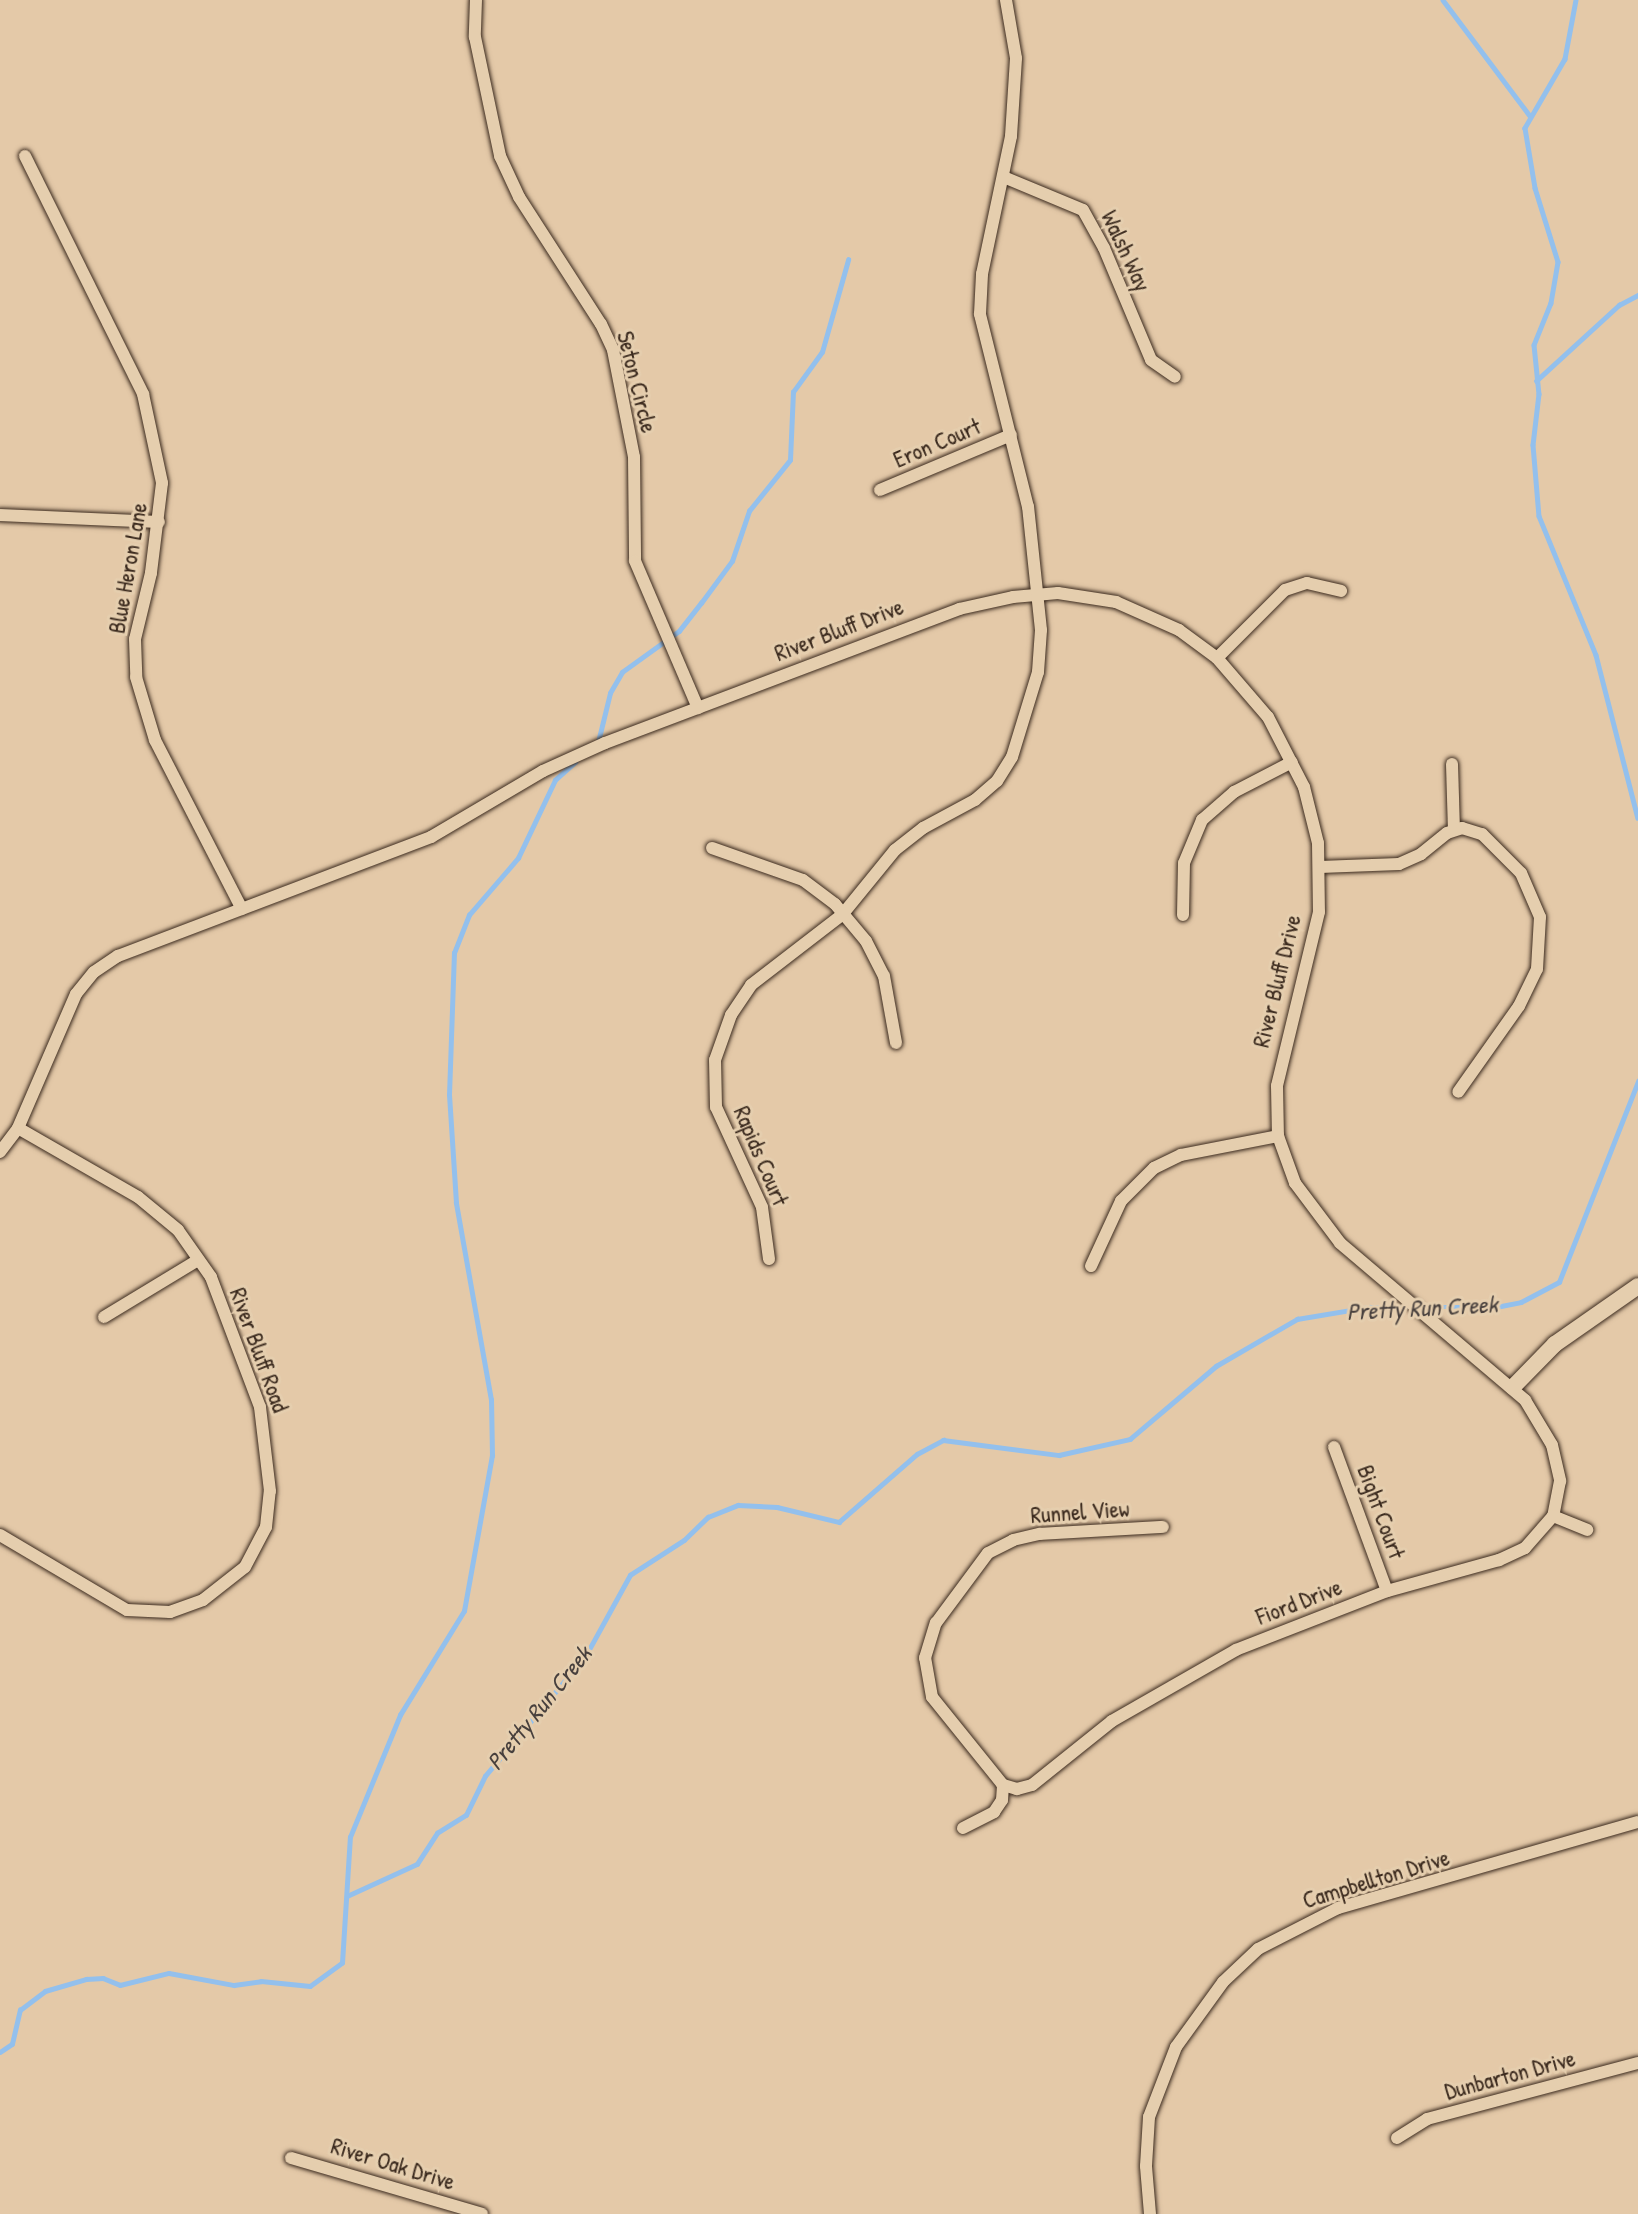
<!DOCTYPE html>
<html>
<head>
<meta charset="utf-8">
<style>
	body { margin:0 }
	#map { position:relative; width:1638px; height:2214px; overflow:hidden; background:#e4c9a8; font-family:"Patrick Hand",sans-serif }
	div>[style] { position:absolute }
	.stream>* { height:4.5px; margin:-2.25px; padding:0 2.25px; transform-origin:2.25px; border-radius:2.25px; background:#93c0ed }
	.roads { filter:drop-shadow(0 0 2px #3b2a1e) drop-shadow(0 0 2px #3b2a1e) }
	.minor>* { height:12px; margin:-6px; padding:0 6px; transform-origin:6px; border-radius:6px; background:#e5ceae }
	.tertiary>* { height:16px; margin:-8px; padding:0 8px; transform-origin:8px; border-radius:8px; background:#e5ceae }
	span { translate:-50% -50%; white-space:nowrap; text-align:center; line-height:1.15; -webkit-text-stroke:6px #e5ceae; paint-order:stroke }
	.street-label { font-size:23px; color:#3b2a1e }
	.water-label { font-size:24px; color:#48403d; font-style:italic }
</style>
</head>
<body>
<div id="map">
	<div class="stream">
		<i style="left:1443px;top:0;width:145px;rotate:53.1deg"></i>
		<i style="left:1576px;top:0;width:60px;rotate:100.6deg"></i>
		<i style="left:1565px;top:59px;width:80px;rotate:120.1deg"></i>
		<i style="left:1525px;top:128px;width:61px;rotate:80.5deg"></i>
		<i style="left:1535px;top:188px;width:77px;rotate:72.7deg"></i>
		<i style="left:1558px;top:262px;width:42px;rotate:99.7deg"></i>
		<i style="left:1551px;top:303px;width:45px;rotate:112deg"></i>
		<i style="left:1534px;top:345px;width:49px;rotate:84.2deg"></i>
		<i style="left:1539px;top:394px;width:51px;rotate:96.7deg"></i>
		<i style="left:1533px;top:445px;width:71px;rotate:85.2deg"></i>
		<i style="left:1539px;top:516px;width:150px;rotate:67.7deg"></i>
		<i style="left:1596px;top:655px;width:168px;rotate:75.6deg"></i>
		<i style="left:1536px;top:381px;width:113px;rotate:-42.5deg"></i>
		<i style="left:1619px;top:305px;width:21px;rotate:-28deg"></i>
		<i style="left:598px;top:742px;width:50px;rotate:-76.2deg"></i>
		<i style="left:610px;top:693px;width:24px;rotate:-60deg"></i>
		<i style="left:622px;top:672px;width:70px;rotate:-35.7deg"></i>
		<i style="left:679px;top:631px;width:36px;rotate:-52deg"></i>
		<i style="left:701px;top:603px;width:52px;rotate:-53.6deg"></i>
		<i style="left:732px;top:561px;width:53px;rotate:-71.2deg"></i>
		<i style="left:749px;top:511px;width:65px;rotate:-51.2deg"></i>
		<i style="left:790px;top:460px;width:68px;rotate:-87.5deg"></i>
		<i style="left:793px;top:392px;width:49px;rotate:-54.1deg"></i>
		<i style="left:822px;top:352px;width:96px;rotate:-74.2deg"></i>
		<i style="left:1421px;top:1307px;width:75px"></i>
		<i style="left:1496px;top:1307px;width:25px;rotate:-11deg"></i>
		<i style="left:1521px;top:1302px;width:43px;rotate:-27.8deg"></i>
		<i style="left:1559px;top:1282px;width:216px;rotate:-68.5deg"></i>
		<i style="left:347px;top:1896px;width:77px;rotate:-24.6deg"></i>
		<i style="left:417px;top:1864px;width:37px;rotate:-57deg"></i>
		<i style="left:437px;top:1833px;width:34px;rotate:-32deg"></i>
		<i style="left:466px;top:1815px;width:43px;rotate:-64deg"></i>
		<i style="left:485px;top:1776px;width:158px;rotate:-50.1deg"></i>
		<i style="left:586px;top:1655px;width:91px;rotate:-61.2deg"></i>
		<i style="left:630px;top:1575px;width:64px;rotate:-32.9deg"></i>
		<i style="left:684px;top:1540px;width:33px;rotate:-44deg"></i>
		<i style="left:708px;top:1517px;width:32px;rotate:-22deg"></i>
		<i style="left:738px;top:1505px;width:39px;rotate:3deg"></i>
		<i style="left:777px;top:1507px;width:64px;rotate:13.6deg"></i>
		<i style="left:839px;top:1522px;width:103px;rotate:-41.1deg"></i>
		<i style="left:917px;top:1454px;width:30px;rotate:-28deg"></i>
		<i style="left:943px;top:1440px;width:117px;rotate:7.4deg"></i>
		<i style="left:1059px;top:1455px;width:73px;rotate:-12.7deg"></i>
		<i style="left:1130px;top:1439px;width:113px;rotate:-40.3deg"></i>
		<i style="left:1216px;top:1366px;width:94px;rotate:-30.1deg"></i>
		<i style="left:1297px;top:1319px;width:73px;rotate:-9.5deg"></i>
		<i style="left:1369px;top:1307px;width:43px"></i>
		<i style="left:0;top:2052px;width:14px;rotate:-34deg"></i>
		<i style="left:12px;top:2044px;width:35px;rotate:-77deg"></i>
		<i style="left:20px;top:2010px;width:31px;rotate:-37deg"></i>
		<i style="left:45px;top:1991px;width:43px;rotate:-16.3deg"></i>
		<i style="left:86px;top:1979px;width:17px;rotate:-3deg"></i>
		<i style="left:103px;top:1978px;width:18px;rotate:22deg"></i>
		<i style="left:120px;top:1985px;width:50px;rotate:-13.8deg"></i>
		<i style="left:169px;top:1973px;width:66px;rotate:10.5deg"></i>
		<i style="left:234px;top:1985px;width:27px;rotate:-8deg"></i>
		<i style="left:261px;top:1981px;width:49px;rotate:5.8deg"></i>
		<i style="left:310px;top:1986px;width:39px;rotate:-36deg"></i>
		<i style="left:342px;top:1963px;width:126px;rotate:-86.4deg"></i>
		<i style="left:350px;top:1837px;width:132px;rotate:-67.7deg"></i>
		<i style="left:400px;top:1715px;width:122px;rotate:-58.4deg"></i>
		<i style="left:464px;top:1611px;width:158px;rotate:-79.8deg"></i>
		<i style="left:492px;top:1456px;width:56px;rotate:-91deg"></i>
		<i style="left:491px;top:1400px;width:200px;rotate:-100.1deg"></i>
		<i style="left:456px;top:1203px;width:108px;rotate:-93.7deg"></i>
		<i style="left:449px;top:1095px;width:142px;rotate:-88deg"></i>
		<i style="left:454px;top:953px;width:41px;rotate:-68.5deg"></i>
		<i style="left:469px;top:915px;width:75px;rotate:-49.3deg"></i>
		<i style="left:518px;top:858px;width:86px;rotate:-64.6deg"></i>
		<i style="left:555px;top:780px;width:27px;rotate:-42deg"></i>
	</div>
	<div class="roads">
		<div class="minor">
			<i style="left:476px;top:0;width:37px;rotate:92deg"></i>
			<i style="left:475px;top:37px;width:122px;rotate:78.1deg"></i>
			<i style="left:500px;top:156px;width:45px;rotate:65.1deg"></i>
			<i style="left:519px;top:197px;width:151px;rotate:57.2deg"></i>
			<i style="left:601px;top:324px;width:29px;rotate:65deg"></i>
			<i style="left:613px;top:350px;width:109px;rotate:78.9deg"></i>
			<i style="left:634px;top:457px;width:104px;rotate:89.4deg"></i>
			<i style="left:635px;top:561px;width:160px;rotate:66.8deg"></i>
			<i style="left:25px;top:156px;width:266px;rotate:63.6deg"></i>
			<i style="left:143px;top:394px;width:91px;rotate:77.9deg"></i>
			<i style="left:162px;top:483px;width:91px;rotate:97deg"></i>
			<i style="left:151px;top:573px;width:68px;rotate:103.6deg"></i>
			<i style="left:135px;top:639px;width:38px;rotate:88deg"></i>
			<i style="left:136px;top:677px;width:66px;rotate:73.2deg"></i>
			<i style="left:155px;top:740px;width:190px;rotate:62.8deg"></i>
			<i style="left:1006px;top:178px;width:83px;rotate:22.6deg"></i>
			<i style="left:1083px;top:210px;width:43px;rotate:61.1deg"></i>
			<i style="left:1104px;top:248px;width:121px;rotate:67.2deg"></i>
			<i style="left:1151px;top:360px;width:29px;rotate:35deg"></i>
			<i style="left:880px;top:490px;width:142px;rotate:-22.8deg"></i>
			<i style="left:0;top:515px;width:159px;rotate:2.5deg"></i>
			<i style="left:1217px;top:658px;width:96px;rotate:-45deg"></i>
			<i style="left:1285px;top:590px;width:23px;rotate:-18deg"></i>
			<i style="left:1307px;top:583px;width:35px;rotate:13deg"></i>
			<i style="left:1452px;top:764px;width:66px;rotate:88.3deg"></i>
			<i style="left:712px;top:848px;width:96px;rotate:19.4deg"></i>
			<i style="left:803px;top:880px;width:40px;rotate:37deg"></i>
			<i style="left:835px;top:904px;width:48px;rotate:50deg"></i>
			<i style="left:866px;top:941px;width:39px;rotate:63deg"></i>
			<i style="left:884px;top:976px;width:68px;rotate:79.8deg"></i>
			<i style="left:1320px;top:867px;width:79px;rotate:-2.2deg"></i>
			<i style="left:1399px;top:864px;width:24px;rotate:-24deg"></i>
			<i style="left:1421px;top:854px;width:33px;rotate:-39deg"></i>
			<i style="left:1447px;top:833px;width:16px;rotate:-18deg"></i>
			<i style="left:1462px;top:828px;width:21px;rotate:17deg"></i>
			<i style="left:1482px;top:834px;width:55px;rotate:45deg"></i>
			<i style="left:1521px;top:873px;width:48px;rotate:66.6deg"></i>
			<i style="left:1540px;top:917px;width:52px;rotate:93.3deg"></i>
			<i style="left:1537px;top:969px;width:41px;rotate:115.9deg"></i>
			<i style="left:1519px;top:1006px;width:105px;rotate:125.3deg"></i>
			<i style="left:1183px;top:915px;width:52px;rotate:-88.9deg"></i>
			<i style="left:1184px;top:863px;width:47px;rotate:-67.3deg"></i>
			<i style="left:1202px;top:820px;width:43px;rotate:-41.2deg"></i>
			<i style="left:1234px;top:792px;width:65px;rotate:-27.3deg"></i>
			<i style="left:0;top:1152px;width:30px;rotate:-53deg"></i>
			<i style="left:18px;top:1128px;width:146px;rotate:-66.6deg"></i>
			<i style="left:76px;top:994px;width:28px;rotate:-51deg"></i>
			<i style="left:94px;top:972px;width:29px;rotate:-34deg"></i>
			<i style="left:118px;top:956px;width:335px;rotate:-20.8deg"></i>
			<i style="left:431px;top:837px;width:130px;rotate:-30.5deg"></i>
			<i style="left:543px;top:771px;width:68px;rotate:-24.3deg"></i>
			<i style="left:605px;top:743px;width:379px;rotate:-20.7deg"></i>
			<i style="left:959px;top:609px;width:55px;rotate:-12.5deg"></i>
			<i style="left:1013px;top:597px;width:45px;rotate:-5.1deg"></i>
			<i style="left:1058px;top:593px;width:59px;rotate:8.8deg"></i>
			<i style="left:1116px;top:602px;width:69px;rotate:24deg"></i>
			<i style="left:1179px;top:630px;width:47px;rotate:36.4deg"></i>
			<i style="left:1217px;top:658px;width:78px;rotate:49.2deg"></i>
			<i style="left:1268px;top:717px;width:79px;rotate:62.8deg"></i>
			<i style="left:1304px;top:787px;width:58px;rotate:76deg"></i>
			<i style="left:1318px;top:843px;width:69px;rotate:89.2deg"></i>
			<i style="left:1319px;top:912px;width:179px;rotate:103.6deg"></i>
			<i style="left:1277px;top:1086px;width:50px;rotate:88.9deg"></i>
			<i style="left:1278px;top:1136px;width:50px;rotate:70.1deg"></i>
			<i style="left:1295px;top:1183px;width:75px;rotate:53.1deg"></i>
			<i style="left:1340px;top:1243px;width:243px;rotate:40.3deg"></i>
			<i style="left:1525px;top:1400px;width:52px;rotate:59deg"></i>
			<i style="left:1552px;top:1445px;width:37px;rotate:77deg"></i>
			<i style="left:1560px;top:1481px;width:36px;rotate:101deg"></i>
			<i style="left:1553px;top:1516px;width:43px;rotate:131.2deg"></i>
			<i style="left:1525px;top:1548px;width:29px;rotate:155deg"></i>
			<i style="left:1499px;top:1560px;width:116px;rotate:164.5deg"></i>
			<i style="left:1387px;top:1591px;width:162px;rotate:158.7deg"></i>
			<i style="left:1236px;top:1650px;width:143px;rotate:150.2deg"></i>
			<i style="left:1112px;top:1721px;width:102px;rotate:141.3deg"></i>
			<i style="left:1032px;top:1785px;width:16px;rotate:165deg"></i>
			<i style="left:1017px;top:1789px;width:15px;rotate:-164deg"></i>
			<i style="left:1003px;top:1785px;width:113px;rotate:-128.9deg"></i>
			<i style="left:932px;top:1697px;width:40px;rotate:-100deg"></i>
			<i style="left:925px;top:1658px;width:37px;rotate:-73deg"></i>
			<i style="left:936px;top:1623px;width:87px;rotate:-53.4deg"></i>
			<i style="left:988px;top:1553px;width:28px;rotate:-27deg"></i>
			<i style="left:1013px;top:1540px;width:28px;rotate:-13deg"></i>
			<i style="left:1040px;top:1534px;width:123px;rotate:-3.3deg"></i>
			<i style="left:769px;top:1259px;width:52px;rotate:-97.7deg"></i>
			<i style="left:762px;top:1207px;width:110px;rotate:-114.7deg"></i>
			<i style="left:716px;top:1107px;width:47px;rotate:-91.2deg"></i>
			<i style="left:715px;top:1060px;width:48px;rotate:-70.4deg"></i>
			<i style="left:731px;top:1015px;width:36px;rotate:-56deg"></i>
			<i style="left:751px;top:985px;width:115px;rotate:-37.6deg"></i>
			<i style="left:842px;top:915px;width:84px;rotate:-50.8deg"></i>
			<i style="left:895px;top:850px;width:36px;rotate:-38deg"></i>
			<i style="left:923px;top:828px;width:59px;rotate:-28.3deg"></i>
			<i style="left:975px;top:800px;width:29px;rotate:-41deg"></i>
			<i style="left:997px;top:781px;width:28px;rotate:-58deg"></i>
			<i style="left:1012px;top:757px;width:89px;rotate:-73deg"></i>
			<i style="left:1038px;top:672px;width:42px;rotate:-85.9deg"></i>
			<i style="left:1041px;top:630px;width:124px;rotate:-96deg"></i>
			<i style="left:1028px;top:507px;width:199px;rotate:-104deg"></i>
			<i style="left:980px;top:314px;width:40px;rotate:-87.1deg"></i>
			<i style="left:982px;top:274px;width:141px;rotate:-78.1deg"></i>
			<i style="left:1011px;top:136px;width:78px;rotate:-86.3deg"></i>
			<i style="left:1016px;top:58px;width:59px;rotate:-99.8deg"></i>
			<i style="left:1091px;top:1266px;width:72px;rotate:-65.2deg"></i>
			<i style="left:1121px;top:1201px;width:47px;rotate:-45deg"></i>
			<i style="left:1154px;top:1168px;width:30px;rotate:-26deg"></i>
			<i style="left:1181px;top:1155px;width:99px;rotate:-11.1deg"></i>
			<i style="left:104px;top:1317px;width:110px;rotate:-31.2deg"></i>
			<i style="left:1334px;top:1447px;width:153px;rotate:69.8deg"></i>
			<i style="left:1553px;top:1516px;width:37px;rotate:22deg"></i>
			<i style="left:0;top:1535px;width:147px;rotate:30.6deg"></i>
			<i style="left:127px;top:1610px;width:43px;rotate:2.7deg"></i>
			<i style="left:170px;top:1612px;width:35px;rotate:-20deg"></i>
			<i style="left:203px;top:1600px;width:53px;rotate:-38.2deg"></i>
			<i style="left:245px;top:1567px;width:45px;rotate:-62.3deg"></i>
			<i style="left:266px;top:1527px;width:36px;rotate:-84deg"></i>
			<i style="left:270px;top:1491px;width:85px;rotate:-96.8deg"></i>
			<i style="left:260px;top:1407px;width:139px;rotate:-110.7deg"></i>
			<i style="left:211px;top:1277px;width:57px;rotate:-125.1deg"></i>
			<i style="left:178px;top:1230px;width:52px;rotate:-140.5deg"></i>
			<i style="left:138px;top:1197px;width:138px;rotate:-150.1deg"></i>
			<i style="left:963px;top:1828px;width:35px;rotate:-27deg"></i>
			<i style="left:994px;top:1812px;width:14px;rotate:-56deg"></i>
			<i style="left:1002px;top:1800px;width:15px;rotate:-86deg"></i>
			<i style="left:1397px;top:2138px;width:36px;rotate:-32deg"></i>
			<i style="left:1427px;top:2119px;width:218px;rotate:-14.9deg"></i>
			<i style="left:291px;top:2158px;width:199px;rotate:16.3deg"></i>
			<i style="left:1150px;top:2214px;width:48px;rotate:-94.8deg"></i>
			<i style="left:1146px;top:2166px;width:49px;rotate:-86.5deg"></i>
			<i style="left:1149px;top:2117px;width:75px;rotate:-68.9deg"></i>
			<i style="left:1176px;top:2047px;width:80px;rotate:-54.1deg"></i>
			<i style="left:1223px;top:1982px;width:48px;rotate:-43.3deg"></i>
			<i style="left:1258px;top:1949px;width:90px;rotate:-27.1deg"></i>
			<i style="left:1338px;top:1908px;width:312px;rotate:-16deg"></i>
		</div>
		<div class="tertiary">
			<i style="left:1513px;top:1387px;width:60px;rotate:-45.7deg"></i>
			<i style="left:1555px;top:1344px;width:101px;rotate:-34.9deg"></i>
		</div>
	</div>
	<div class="street-label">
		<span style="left:1126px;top:251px;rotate:65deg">Walsh Way</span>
		<span style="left:637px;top:382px;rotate:76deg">Seton Circle</span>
		<span style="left:937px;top:443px;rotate:-23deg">Eron Court</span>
		<span style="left:128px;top:568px;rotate:-80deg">Blue Heron Lane</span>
		<span style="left:839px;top:630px;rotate:-21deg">River Bluff Drive</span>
		<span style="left:1277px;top:981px;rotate:-76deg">River Bluff Drive</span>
		<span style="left:761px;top:1156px;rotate:67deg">Rapids Court</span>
		<span style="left:259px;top:1350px;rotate:70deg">River Bluff Road</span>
		<span style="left:1080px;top:1512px;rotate:-4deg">Runnel View</span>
		<span style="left:1381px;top:1512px;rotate:70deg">Bight Court</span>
		<span style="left:1299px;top:1602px;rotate:-21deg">Fiord Drive</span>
		<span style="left:1376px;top:1879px;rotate:-17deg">Campbellton Drive</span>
		<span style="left:1510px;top:2075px;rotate:-15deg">Dunbarton Drive</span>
		<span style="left:393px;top:2164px;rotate:17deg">River Oak Drive</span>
	</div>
	<div class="water-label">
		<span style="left:1422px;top:1308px;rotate:-3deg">Pretty Run Creek</span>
		<span style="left:539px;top:1708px;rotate:-51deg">Pretty Run Creek</span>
	</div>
</div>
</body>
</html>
